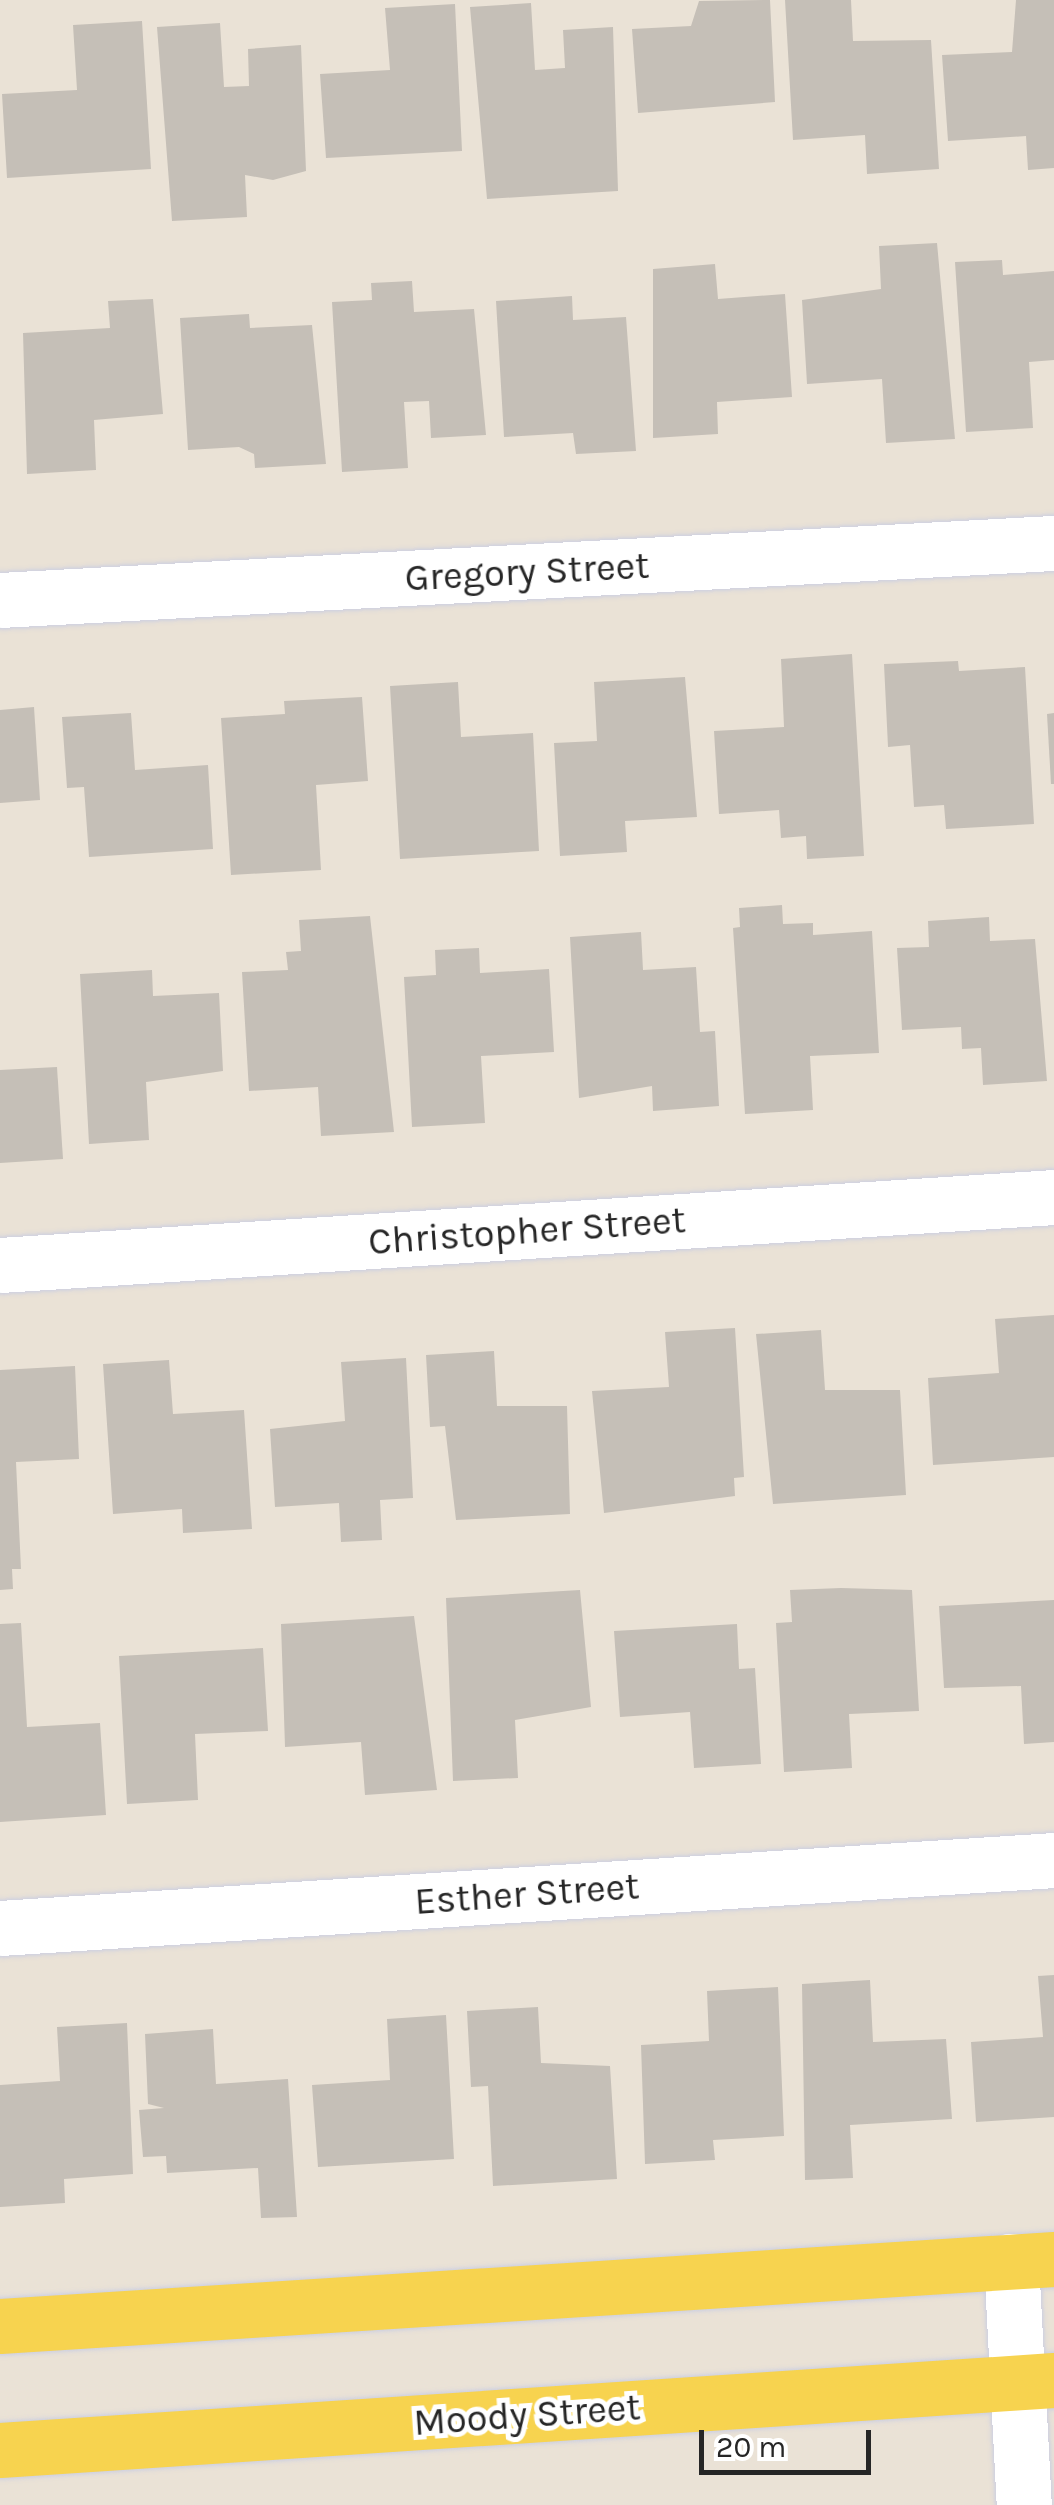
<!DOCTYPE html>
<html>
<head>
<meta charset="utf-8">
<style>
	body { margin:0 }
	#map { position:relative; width:1054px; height:2505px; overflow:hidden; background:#eae2d6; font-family:Karla,sans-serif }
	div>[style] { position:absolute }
	.building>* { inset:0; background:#c5bfb7 }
	.roads { filter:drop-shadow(0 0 2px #cccfe1) drop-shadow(0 0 2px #cccfe1) }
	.minor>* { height:55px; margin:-27.5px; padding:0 27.5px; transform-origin:27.5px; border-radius:27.5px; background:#fff }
	.major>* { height:55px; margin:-27.5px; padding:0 27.5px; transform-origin:27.5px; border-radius:27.5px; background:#f7d34f }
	span { translate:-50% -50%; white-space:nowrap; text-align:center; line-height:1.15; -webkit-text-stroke:10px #fff; paint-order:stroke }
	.street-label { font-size:38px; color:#262626 }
	.scale { position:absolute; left:699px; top:2430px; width:172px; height:45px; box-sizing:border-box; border:5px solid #262626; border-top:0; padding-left:12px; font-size:30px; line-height:35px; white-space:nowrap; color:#262626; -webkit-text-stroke:8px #fff; paint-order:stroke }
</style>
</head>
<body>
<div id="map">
	<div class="building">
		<i style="clip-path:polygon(770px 0,775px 102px,638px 113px,632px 29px,691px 26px,699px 1px)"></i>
		<i style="clip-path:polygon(785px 0,851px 0,853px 41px,931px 40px,939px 169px,867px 174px,865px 135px,793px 140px)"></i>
		<i style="clip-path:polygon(1016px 0,1054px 0,1054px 168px,1028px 170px,1026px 136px,948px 141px,942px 55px,1012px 52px)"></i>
		<i style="clip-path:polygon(531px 3px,535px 70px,565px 68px,563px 30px,613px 27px,618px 191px,487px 199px,470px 7px)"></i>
		<i style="clip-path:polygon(455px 4px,462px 151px,326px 158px,320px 74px,390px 70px,385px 8px)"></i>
		<i style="clip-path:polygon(142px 21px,151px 169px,7px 178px,2px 94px,77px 90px,73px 25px)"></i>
		<i style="clip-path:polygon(220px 23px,224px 87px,249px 86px,248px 49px,301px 45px,306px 171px,273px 180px,245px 175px,247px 217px,172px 221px,157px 27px)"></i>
		<i style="clip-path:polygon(937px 243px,955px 439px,886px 443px,882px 379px,807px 384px,802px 300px,881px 289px,879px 246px)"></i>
		<i style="clip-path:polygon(1002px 260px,1003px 275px,1054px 271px,1054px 360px,1029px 362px,1033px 428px,966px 432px,955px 262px)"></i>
		<i style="clip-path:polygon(715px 264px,718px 299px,785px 294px,792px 397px,717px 402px,718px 434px,653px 438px,653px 269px)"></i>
		<i style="clip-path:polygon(412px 281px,414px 312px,474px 309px,486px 435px,431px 438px,429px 401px,404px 402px,408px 468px,342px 472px,332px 302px,372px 300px,371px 283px)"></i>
		<i style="clip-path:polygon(572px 296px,573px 320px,626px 317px,636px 451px,576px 454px,573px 433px,504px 437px,496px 301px)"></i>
		<i style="clip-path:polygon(153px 299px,163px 414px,94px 420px,96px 470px,27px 474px,23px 333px,110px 328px,108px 301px)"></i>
		<i style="clip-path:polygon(249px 314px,250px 328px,312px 325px,326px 464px,255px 468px,254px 454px,239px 447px,188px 450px,180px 318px)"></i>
		<i style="clip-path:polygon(852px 654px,864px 856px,807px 859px,806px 836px,781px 838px,779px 810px,719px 814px,714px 731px,784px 727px,781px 659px)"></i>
		<i style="clip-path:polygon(958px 661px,959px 671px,1025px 667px,1034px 824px,946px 829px,944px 805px,914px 807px,910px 745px,888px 747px,884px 664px)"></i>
		<i style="clip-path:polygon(685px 677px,697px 817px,625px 821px,627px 852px,560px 856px,554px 743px,597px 741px,594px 682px)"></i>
		<i style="clip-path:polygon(458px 682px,461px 737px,533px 733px,539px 851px,400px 859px,390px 686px)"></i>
		<i style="clip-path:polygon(362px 697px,368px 781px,316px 785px,321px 870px,231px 875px,221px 718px,285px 714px,284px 701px)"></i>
		<i style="clip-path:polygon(34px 707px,40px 800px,0 803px,0 710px)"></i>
		<i style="clip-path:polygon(131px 713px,135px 770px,208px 765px,213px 849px,89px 857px,84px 787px,67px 788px,62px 717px)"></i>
		<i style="clip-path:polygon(1054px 713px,1054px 784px,1051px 784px,1047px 714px)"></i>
		<i style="clip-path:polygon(782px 905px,783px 924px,813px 923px,813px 935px,872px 931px,879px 1053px,810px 1056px,813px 1110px,745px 1114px,733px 928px,740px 927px,739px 908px)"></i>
		<i style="clip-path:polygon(370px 916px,394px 1132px,321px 1136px,318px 1087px,249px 1091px,242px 972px,288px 970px,286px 952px,301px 951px,299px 920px)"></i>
		<i style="clip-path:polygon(989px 917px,990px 941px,1035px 939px,1047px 1081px,983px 1085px,981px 1048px,962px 1049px,961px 1027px,902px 1030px,897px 948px,929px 947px,928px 921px)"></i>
		<i style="clip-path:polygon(641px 932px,643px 970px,696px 967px,700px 1032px,715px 1031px,719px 1106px,653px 1111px,652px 1086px,579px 1098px,570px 937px)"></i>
		<i style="clip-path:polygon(479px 948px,480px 973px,549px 969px,554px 1052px,481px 1056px,485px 1123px,412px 1127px,404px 977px,436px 975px,435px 950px)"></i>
		<i style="clip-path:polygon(152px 970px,153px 996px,219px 993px,223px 1071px,146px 1082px,149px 1140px,89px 1144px,80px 974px)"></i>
		<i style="clip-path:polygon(57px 1067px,63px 1159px,0 1163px,0 1070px)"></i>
		<i style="clip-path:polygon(1054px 1315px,1054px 1457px,933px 1465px,928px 1378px,999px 1373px,995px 1319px)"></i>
		<i style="clip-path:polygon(735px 1328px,744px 1477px,734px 1478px,735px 1496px,604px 1513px,592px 1391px,669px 1387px,665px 1332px)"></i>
		<i style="clip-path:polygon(821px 1330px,825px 1390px,900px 1390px,906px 1495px,773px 1504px,756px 1334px)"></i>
		<i style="clip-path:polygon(494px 1351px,497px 1406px,567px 1406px,570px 1514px,456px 1520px,445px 1426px,430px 1427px,426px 1355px)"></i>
		<i style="clip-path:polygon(406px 1358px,413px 1498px,380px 1500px,382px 1540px,341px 1542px,339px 1503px,275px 1507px,270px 1429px,345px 1421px,341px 1362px)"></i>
		<i style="clip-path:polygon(169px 1360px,173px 1414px,244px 1410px,252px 1529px,183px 1533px,182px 1509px,113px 1514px,103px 1364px)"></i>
		<i style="clip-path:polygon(75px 1366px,79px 1459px,16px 1462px,21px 1569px,12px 1569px,13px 1589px,0 1590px,0 1370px)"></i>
		<i style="clip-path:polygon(841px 1588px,912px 1590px,919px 1711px,849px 1714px,852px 1768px,784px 1772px,776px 1623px,792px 1622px,790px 1590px)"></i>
		<i style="clip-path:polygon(580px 1590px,591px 1707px,515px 1720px,518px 1778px,453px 1781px,446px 1598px)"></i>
		<i style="clip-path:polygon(1054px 1600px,1054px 1742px,1024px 1744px,1021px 1686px,944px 1688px,939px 1606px)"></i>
		<i style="clip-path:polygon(414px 1616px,437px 1790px,365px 1795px,361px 1742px,285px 1747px,281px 1624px)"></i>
		<i style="clip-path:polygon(21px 1623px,27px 1727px,100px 1723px,106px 1815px,0 1822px,0 1624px)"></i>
		<i style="clip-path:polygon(737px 1624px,739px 1669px,755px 1668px,761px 1764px,694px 1768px,690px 1712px,620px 1717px,614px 1631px)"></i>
		<i style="clip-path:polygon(263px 1648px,268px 1731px,195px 1734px,198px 1800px,127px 1804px,119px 1656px)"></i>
		<i style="clip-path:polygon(1054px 1975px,1054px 2117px,976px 2122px,971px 2042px,1043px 2037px,1038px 1976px)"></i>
		<i style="clip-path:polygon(870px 1980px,873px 2042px,946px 2039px,952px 2119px,850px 2125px,853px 2178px,805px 2180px,802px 1984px)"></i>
		<i style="clip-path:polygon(778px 1987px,784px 2136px,713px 2140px,715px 2160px,645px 2164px,641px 2045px,709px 2041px,707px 1991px)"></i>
		<i style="clip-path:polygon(538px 2007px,541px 2063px,610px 2066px,617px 2179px,493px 2186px,488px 2086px,471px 2087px,467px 2011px)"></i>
		<i style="clip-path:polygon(446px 2015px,454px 2159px,318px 2167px,312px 2085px,390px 2080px,387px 2019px)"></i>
		<i style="clip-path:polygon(127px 2023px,133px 2174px,64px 2179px,65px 2203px,0 2207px,0 2085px,60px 2081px,57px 2027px)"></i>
		<i style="clip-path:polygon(213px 2029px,216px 2084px,288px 2079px,297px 2217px,261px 2218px,258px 2168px,167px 2173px,166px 2156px,143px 2157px,139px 2110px,164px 2108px,148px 2104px,145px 2034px)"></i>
	</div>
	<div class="roads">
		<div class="minor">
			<i style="left:0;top:600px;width:1056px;rotate:-3.1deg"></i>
			<i style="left:0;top:1265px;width:1056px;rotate:-3.69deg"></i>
			<i style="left:0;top:1928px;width:1056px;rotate:-3.69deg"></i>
			<i style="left:1011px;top:2261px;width:244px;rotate:87deg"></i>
		</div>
		<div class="major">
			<i style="left:0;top:2326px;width:1056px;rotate:-3.64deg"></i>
			<i style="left:0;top:2450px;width:1056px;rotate:-3.8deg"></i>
		</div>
	</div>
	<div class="street-label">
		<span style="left:527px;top:572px;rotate:-3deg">Gregory Street</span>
		<span style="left:527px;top:1231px;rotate:-4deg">Christopher Street</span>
		<span style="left:527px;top:1894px;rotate:-4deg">Esther Street</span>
		<span style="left:527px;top:2415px;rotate:-4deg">Moody Street</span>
	</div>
	<div class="scale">20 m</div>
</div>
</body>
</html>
